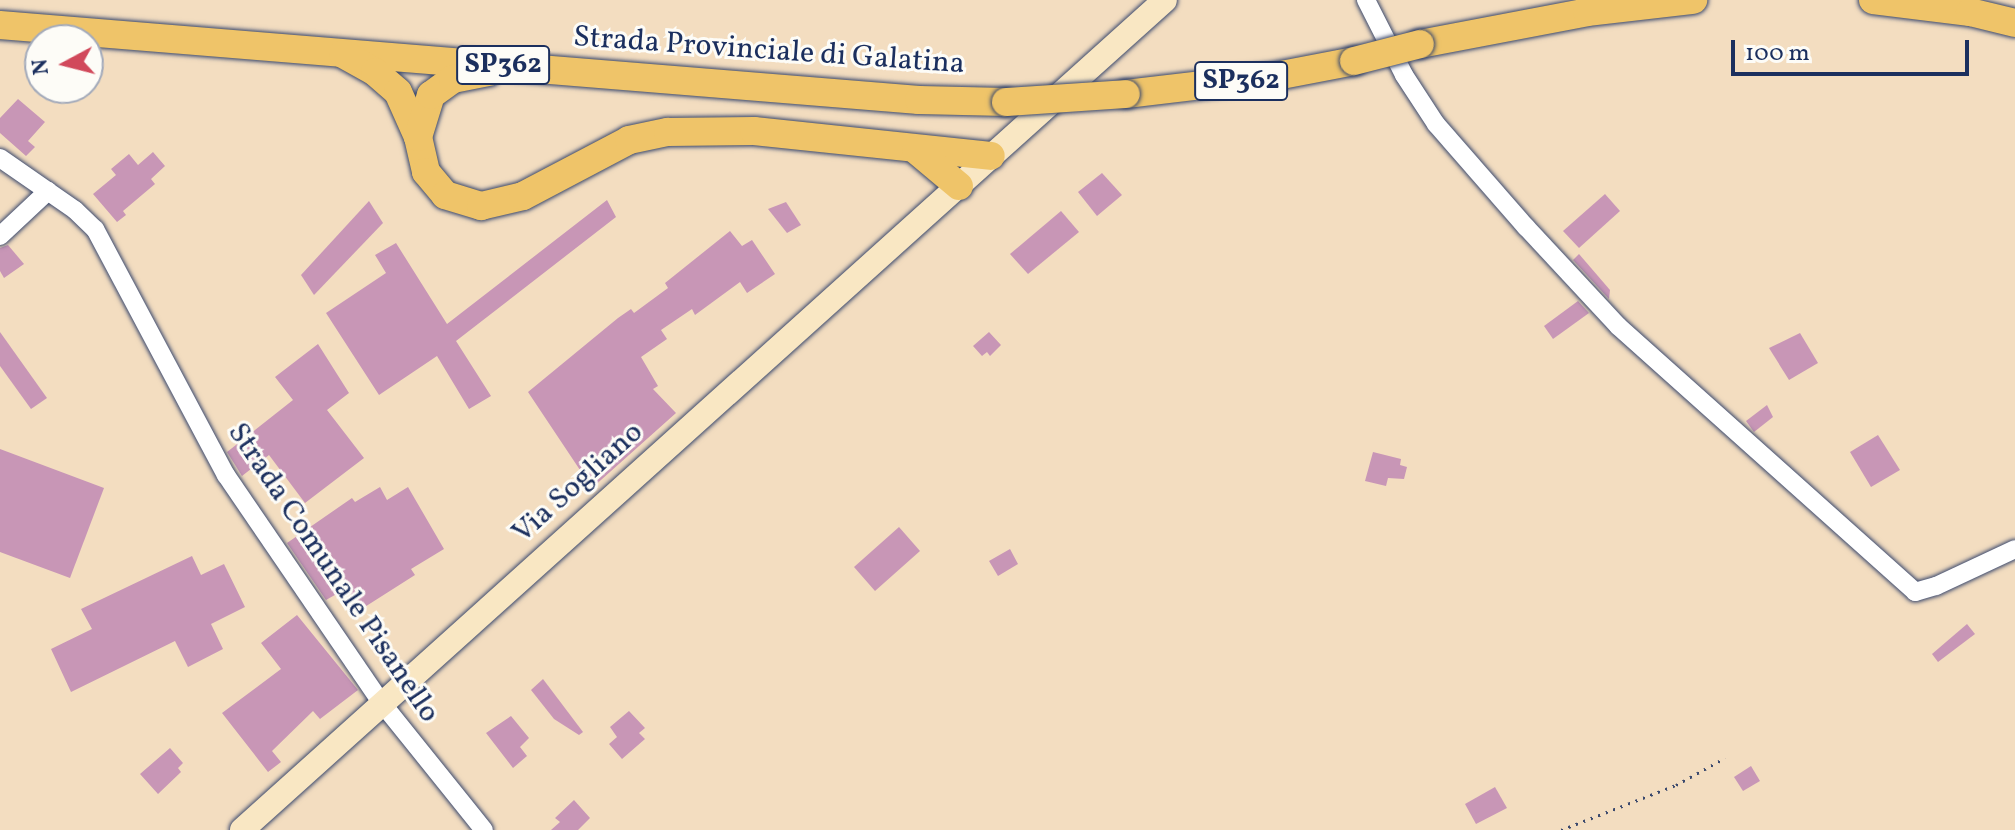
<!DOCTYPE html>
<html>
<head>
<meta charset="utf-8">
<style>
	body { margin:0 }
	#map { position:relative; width:2015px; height:830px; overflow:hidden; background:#f3ddc0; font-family:Vollkorn,serif }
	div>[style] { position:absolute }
	.building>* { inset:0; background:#c896b6 }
	.path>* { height:3px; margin-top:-1.5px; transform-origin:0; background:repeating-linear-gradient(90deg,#3b496d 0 2px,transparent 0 8px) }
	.roads { filter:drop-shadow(0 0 2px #3b496d) drop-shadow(0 0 2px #3b496d) }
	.street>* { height:18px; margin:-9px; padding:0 9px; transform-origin:9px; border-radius:9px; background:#fff }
	.secondary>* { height:24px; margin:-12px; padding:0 12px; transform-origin:12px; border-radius:12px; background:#f9e7c3 }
	.primary>* { height:28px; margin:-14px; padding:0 14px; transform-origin:14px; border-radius:14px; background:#efc469 }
	.bridges { filter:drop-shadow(0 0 2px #3b496d) drop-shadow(0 0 2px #3b496d) }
	.primary-bridge>* { height:28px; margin:-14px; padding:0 14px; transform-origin:14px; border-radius:14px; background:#efc469 }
	span { translate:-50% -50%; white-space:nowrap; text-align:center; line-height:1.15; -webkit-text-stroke:6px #fdfcf7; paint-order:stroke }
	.shield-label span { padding:2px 6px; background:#fdfcf7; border:2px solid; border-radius:6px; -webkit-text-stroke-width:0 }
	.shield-label { font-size:28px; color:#1b2f5e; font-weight:700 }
	.street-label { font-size:30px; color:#1b2f5e }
	.north { position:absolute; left:24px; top:24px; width:80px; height:80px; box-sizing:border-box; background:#fdfcf7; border:2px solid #a3aaba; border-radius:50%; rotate:263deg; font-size:22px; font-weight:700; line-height:32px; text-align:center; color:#1b2f5e }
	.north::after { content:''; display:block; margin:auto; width:28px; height:36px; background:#d1495b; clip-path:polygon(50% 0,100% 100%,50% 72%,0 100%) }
	.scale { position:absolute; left:1731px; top:40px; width:238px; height:36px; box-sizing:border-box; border:4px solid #1b2f5e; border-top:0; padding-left:10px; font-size:24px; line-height:28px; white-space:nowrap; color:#1b2f5e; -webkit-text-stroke:6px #fdfcf7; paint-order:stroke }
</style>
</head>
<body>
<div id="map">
	<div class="building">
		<i style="clip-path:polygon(18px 99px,45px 122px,28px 141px,35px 147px,26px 156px,0 133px,0 118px)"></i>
		<i style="clip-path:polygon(153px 152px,165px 166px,151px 179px,155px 184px,123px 211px,126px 215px,117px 222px,93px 194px,116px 175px,111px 169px,129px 154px,138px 165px)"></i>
		<i style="clip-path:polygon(1102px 173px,1122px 195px,1097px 216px,1078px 192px)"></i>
		<i style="clip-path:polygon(1605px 194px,1620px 211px,1579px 248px,1563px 231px)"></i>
		<i style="clip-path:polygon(607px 200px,616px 217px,456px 341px,491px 396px,469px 409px,437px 356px,379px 395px,326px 313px,386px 273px,375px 255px,396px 243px,447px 324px)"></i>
		<i style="clip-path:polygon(369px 201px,383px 223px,314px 295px,301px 275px)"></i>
		<i style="clip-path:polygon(786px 202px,801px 225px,787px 233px,768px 209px)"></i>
		<i style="clip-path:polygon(1061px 211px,1079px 232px,1028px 274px,1010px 254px)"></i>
		<i style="clip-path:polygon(730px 231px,742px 246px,752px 240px,775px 274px,747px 293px,740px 282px,695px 315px,692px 309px,661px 330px,667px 339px,641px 357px,658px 386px,653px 389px,676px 413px,592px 488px,528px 392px,618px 318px,631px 309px,634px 313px,668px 288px,665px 283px)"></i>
		<i style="clip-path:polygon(8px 245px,24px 264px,4px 278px,0 271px,0 248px)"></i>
		<i style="clip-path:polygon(1579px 254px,1610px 290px,1609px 299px,1573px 260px)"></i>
		<i style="clip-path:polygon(1578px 301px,1589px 313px,1553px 339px,1544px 326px)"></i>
		<i style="clip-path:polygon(0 332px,47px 398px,31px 409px,0 366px)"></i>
		<i style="clip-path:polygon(989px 332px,1001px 345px,990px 356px,987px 352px,982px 356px,973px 346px)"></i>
		<i style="clip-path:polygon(1800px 333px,1818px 363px,1789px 380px,1769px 348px)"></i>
		<i style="clip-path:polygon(318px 344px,349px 393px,327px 410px,364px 458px,305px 503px,269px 455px,242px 476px,227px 452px,293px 400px,275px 377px)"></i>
		<i style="clip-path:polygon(1767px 405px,1773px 417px,1754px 432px,1746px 421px)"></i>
		<i style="clip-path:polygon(1878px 435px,1900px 470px,1871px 487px,1850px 452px)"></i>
		<i style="clip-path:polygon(0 449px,104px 488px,70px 578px,0 552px)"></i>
		<i style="clip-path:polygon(1373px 452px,1401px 459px,1400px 465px,1407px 467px,1404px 479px,1388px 478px,1386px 486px,1365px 481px)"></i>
		<i style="clip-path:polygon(380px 487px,387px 500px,408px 487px,444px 549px,411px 569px,415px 575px,360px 610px,347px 588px,326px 600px,287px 543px,352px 498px,355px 502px)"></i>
		<i style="clip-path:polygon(899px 527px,920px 551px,875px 591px,854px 567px)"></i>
		<i style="clip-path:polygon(1010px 549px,1018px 564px,998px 576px,989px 561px)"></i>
		<i style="clip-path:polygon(192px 556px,201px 575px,224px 564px,245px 607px,211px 624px,223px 649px,188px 667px,175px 641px,71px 692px,51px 649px,92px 629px,81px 609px)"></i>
		<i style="clip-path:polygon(297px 615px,358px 690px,320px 719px,313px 711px,272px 751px,281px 762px,268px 772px,222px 713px,281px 669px,261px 643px)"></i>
		<i style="clip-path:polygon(1967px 624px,1975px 634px,1938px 662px,1932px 654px)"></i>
		<i style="clip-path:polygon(543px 679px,583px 732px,579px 735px,554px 719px,531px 690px)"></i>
		<i style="clip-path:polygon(629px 711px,645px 728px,639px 733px,645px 739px,622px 759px,609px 744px,617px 737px,610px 727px)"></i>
		<i style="clip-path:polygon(511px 716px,529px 738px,520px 747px,527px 756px,513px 768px,486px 733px)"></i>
		<i style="clip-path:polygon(170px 748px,183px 763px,178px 768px,181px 772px,158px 794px,140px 774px)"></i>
		<i style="clip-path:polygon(1751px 766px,1760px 781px,1743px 791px,1734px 777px)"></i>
		<i style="clip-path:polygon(1495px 787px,1507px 808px,1476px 824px,1465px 804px)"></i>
		<i style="clip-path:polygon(574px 800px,590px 818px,578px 830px,551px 830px,560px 822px,555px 818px)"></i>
	</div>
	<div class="path">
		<i style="left:1561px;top:830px;width:123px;rotate:-21.4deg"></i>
		<i style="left:1676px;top:785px;width:56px;rotate:-28.9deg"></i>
	</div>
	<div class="roads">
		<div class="street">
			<i style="left:1366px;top:0;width:84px;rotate:63.1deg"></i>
			<i style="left:1404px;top:75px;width:59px;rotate:56.9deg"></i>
			<i style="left:1436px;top:124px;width:137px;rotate:48.9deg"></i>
			<i style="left:1526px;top:227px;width:135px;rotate:47.1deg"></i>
			<i style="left:1618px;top:326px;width:399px;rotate:41.8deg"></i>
			<i style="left:1915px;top:592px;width:22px;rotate:-16deg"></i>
			<i style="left:1936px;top:586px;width:87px;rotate:-25.1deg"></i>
			<i style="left:0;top:158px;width:91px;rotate:34.7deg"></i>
			<i style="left:75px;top:210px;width:28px;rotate:44deg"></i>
			<i style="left:95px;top:229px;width:279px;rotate:62deg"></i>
			<i style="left:226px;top:475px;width:275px;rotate:55.7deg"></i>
			<i style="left:381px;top:702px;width:164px;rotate:51.2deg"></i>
			<i style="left:0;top:236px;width:66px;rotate:-43.2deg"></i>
		</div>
		<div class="secondary">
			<i style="left:242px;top:830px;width:1241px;rotate:-41.96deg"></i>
		</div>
		<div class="primary">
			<i style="left:1873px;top:0;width:98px;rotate:7.1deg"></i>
			<i style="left:1970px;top:12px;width:46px;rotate:13.7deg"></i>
			<i style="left:0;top:25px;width:922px;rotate:4.67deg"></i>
			<i style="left:919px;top:100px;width:87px;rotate:1.3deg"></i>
			<i style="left:1420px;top:44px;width:170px;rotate:-10.8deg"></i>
			<i style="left:1587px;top:12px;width:107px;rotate:-6.5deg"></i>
			<i style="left:343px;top:54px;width:37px;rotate:29deg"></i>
			<i style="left:375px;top:72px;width:30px;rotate:41deg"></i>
			<i style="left:398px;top:92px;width:49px;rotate:66deg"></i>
			<i style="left:418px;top:137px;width:36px;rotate:77deg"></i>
			<i style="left:426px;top:172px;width:30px;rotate:50deg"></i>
			<i style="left:445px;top:195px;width:38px;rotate:17deg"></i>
			<i style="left:481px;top:206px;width:43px;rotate:-13.4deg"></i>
			<i style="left:523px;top:196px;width:120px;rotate:-27.8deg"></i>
			<i style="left:629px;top:140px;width:40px;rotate:-12deg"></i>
			<i style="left:668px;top:132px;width:86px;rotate:-0.7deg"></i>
			<i style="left:754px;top:131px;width:238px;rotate:6deg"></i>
			<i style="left:1126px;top:94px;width:146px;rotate:-6.7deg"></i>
			<i style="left:1271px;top:77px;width:85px;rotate:-10.9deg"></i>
			<i style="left:418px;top:137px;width:44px;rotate:-72.8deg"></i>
			<i style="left:431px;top:95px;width:27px;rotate:-36deg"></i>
			<i style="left:453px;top:79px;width:36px;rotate:-11deg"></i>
			<i style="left:916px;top:150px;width:56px;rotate:39.9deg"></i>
		</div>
	</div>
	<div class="bridges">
		<div class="primary-bridge">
			<i style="left:1354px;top:61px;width:68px;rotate:-14.4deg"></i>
			<i style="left:1006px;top:102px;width:120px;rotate:-3.8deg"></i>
		</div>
	</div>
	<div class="shield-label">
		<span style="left:503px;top:65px">SP362</span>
		<span style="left:1241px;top:81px">SP362</span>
	</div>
	<div class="street-label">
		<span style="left:769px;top:51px;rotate:4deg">Strada Provinciale di Galatina</span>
		<span style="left:578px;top:483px;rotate:-42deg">Via Sogliano</span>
		<span style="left:333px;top:573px;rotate:56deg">Strada Comunale Pisanello</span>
	</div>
	<div class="north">N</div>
	<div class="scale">100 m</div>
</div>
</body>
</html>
